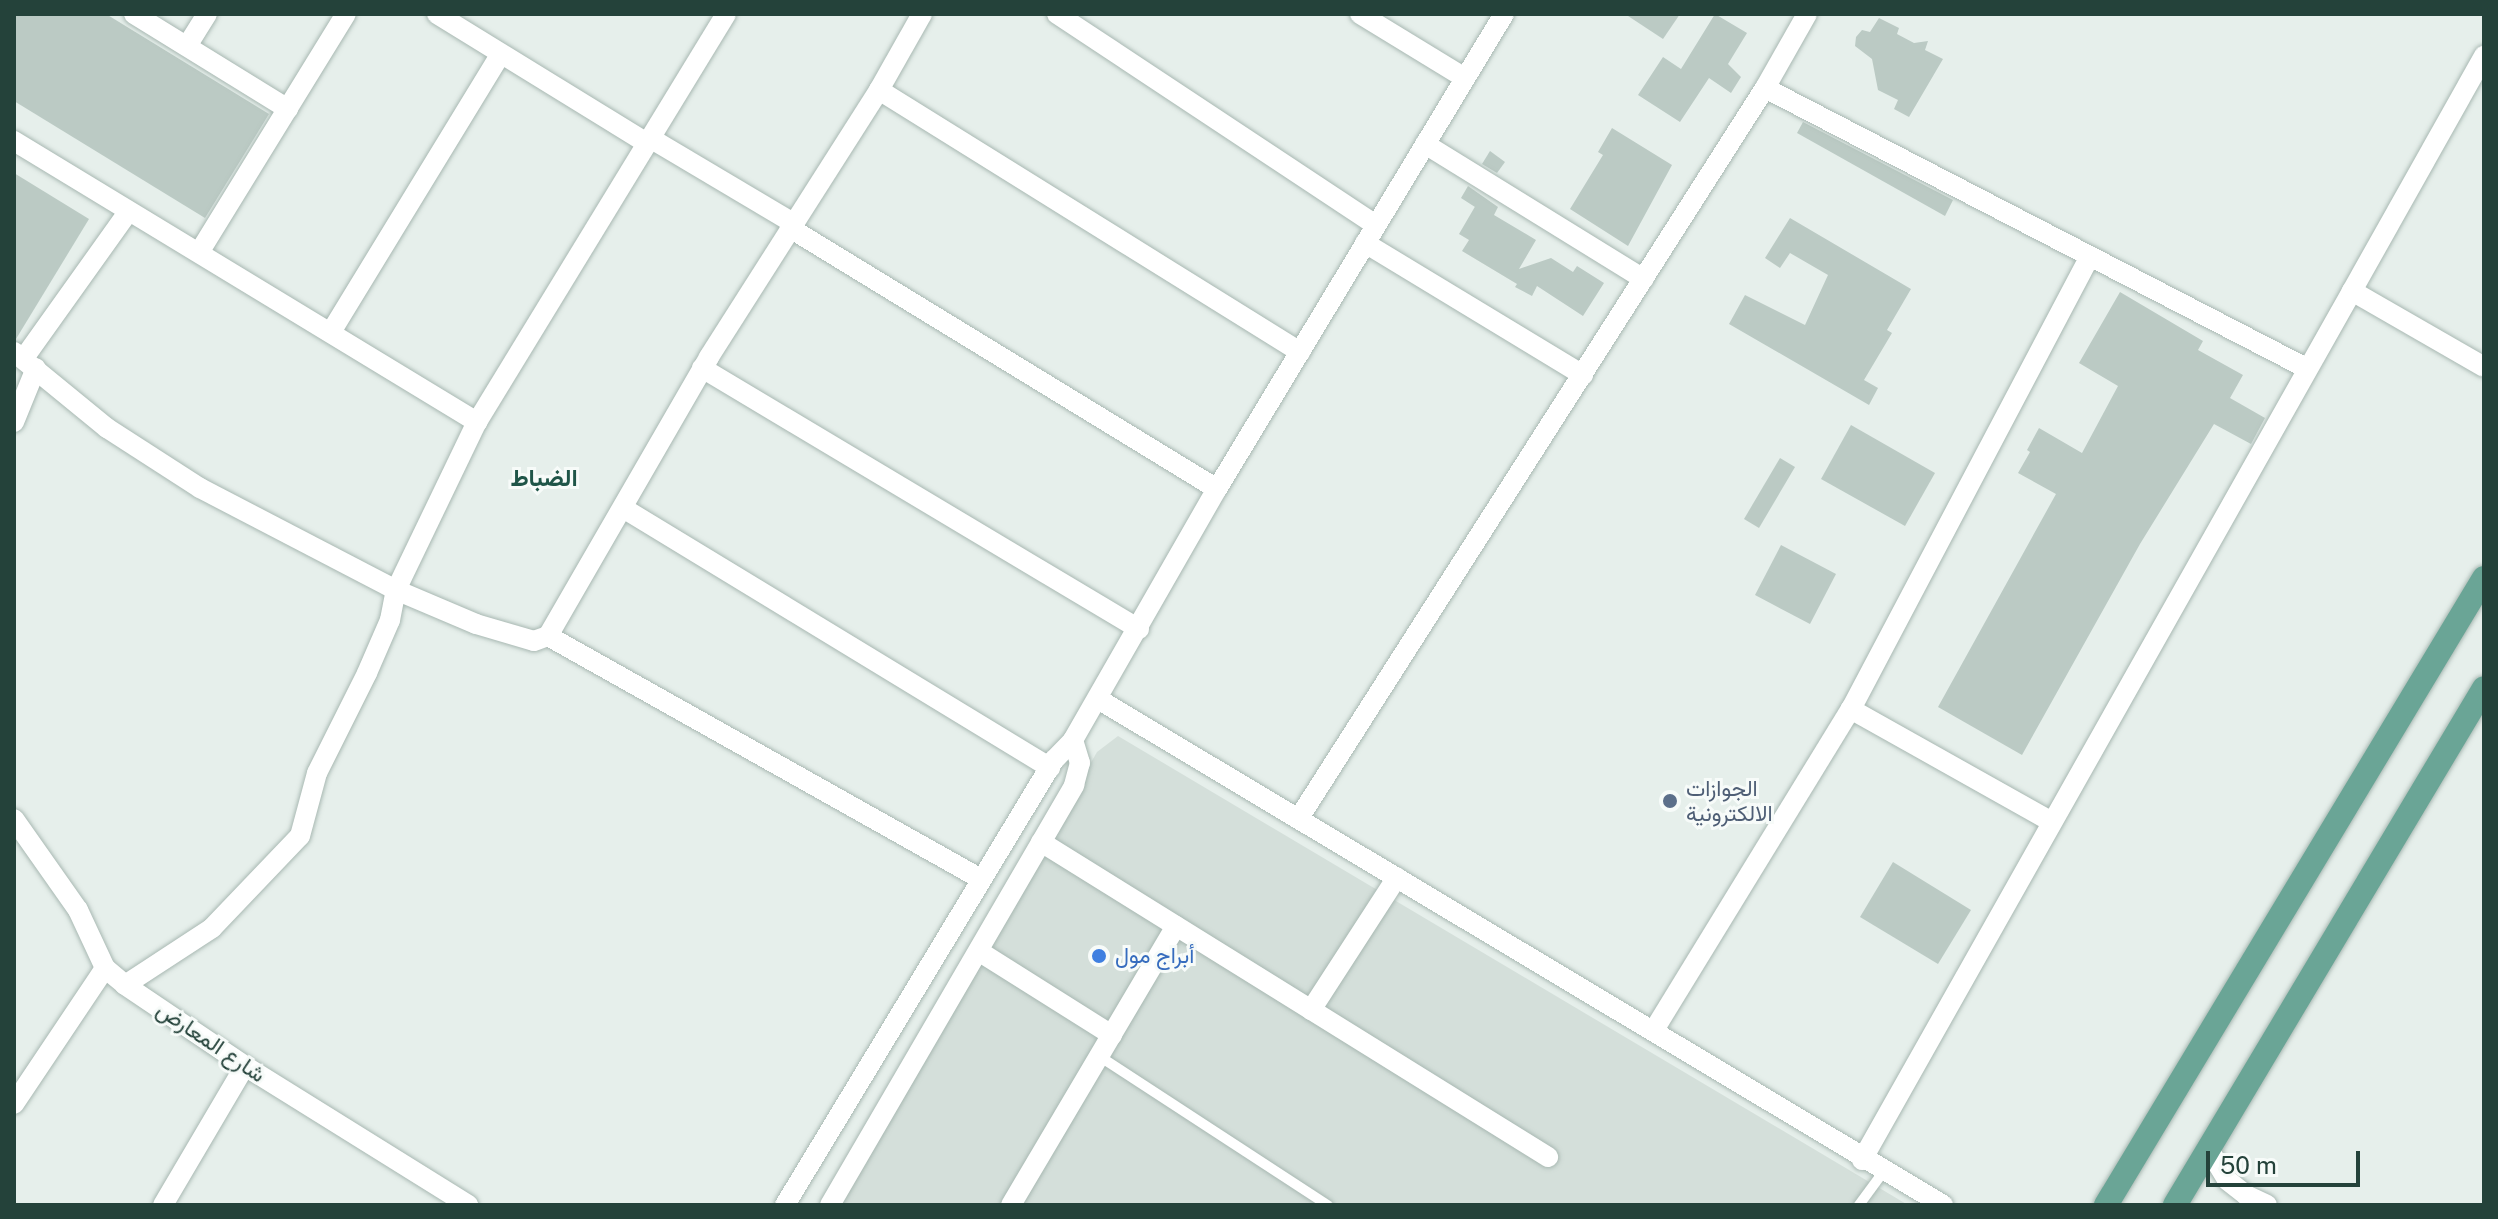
<!DOCTYPE html>
<html>
<head>
<meta charset="utf-8">
<style>
	body { margin:0 }
	#map { position:relative; width:2498px; height:1219px; overflow:hidden; background:#e6efeb; font-family:"Public Sans",Vazirmatn,sans-serif }
	div>[style] { position:absolute }
	.built>* { inset:0; background:#d4dfda }
	.building>* { inset:0; background:#bbcac4 }
	.roads { filter:drop-shadow(0 0 2px #a8b8b2) drop-shadow(0 0 2px #a8b8b2) }
	.service>* { height:10px; margin:-5px; padding:0 5px; transform-origin:5px; border-radius:5px; background:#fff }
	.minor>* { height:20px; margin:-10px; padding:0 10px; transform-origin:10px; border-radius:10px; background:#fff }
	.primary>* { height:24px; margin:-12px; padding:0 12px; transform-origin:12px; border-radius:12px; background:#6aa596 }
	.dots>* { width:22px; height:22px; translate:-50% -50%; box-sizing:border-box; border:4px solid #f7fbf9; border-radius:50% }
	span { translate:-50% -50%; white-space:nowrap; text-align:center; line-height:1.15; -webkit-text-stroke:6px #f7fbf9; paint-order:stroke }
	.service-label { font-size:22px; color:#4e5e75 }
	.left { translate:0 -50%; text-align:left }
	.shop-label { font-size:22px; color:#366cbe }
	.street-label { font-size:22px; color:#24423a }
	.neighbourhood-label { font-size:24px; color:#1f5548; font-weight:700 }
	.frame { position:absolute; inset:0; border:16px solid #24423a; pointer-events:none }
	.scale { position:absolute; left:2206px; top:1151px; width:154px; height:36px; box-sizing:border-box; border:4px solid #24423a; border-top:0; padding-left:10px; font-size:24px; line-height:28px; white-space:nowrap; color:#24423a; -webkit-text-stroke:6px #f7fbf9; paint-order:stroke }
</style>
</head>
<body>
<div id="map">
	<div class="built">
		<i style="clip-path:polygon(1118px 736px,1908px 1205px,840px 1205px,1097px 752px)"></i>
	</div>
	<div class="building">
		<i style="clip-path:polygon(14px 14px,106px 14px,269px 114px,205px 218px,14px 101px)"></i>
		<i style="clip-path:polygon(1625px 14px,1680px 14px,1663px 39px)"></i>
		<i style="clip-path:polygon(1715px 14px,1747px 33px,1728px 64px,1741px 77px,1731px 93px,1709px 78px,1680px 122px,1638px 95px,1663px 57px,1681px 69px)"></i>
		<i style="clip-path:polygon(1879px 18px,1899px 28px,1897px 34px,1914px 43px,1928px 41px,1925px 50px,1943px 59px,1909px 117px,1894px 109px,1898px 100px,1878px 90px,1872px 59px,1855px 46px,1856px 37px,1862px 30px,1870px 32px)"></i>
		<i style="clip-path:polygon(1803px 122px,1953px 200px,1945px 216px,1797px 133px)"></i>
		<i style="clip-path:polygon(1612px 128px,1672px 165px,1628px 246px,1570px 209px,1603px 155px,1598px 152px)"></i>
		<i style="clip-path:polygon(1490px 151px,1505px 162px,1497px 173px,1482px 164px)"></i>
		<i style="clip-path:polygon(14px 173px,89px 219px,16px 339px,14px 339px)"></i>
		<i style="clip-path:polygon(1468px 186px,1498px 207px,1494px 215px,1536px 240px,1519px 269px,1551px 258px,1573px 272px,1577px 266px,1604px 283px,1583px 316px,1537px 286px,1532px 296px,1515px 287px,1517px 284px,1462px 251px,1469px 240px,1459px 234px,1480px 198px,1475px 207px,1461px 198px)"></i>
		<i style="clip-path:polygon(1790px 218px,1911px 289px,1887px 330px,1892px 333px,1864px 380px,1878px 388px,1869px 405px,1729px 324px,1745px 295px,1805px 325px,1828px 275px,1790px 253px,1780px 268px,1765px 258px)"></i>
		<i style="clip-path:polygon(2120px 292px,2203px 341px,2198px 350px,2243px 375px,2230px 398px,2265px 418px,2251px 444px,2214px 424px,2140px 544px,2022px 755px,1938px 707px,2056px 494px,2018px 473px,2030px 452px,2027px 450px,2039px 428px,2082px 453px,2118px 386px,2079px 363px)"></i>
		<i style="clip-path:polygon(1851px 425px,1935px 473px,1905px 526px,1821px 479px)"></i>
		<i style="clip-path:polygon(1780px 458px,1795px 467px,1759px 528px,1744px 519px)"></i>
		<i style="clip-path:polygon(1781px 545px,1836px 574px,1810px 624px,1755px 595px)"></i>
		<i style="clip-path:polygon(1893px 862px,1971px 910px,1938px 964px,1860px 917px)"></i>
	</div>
	<div class="roads">
		<div class="service">
			<i style="left:1099px;top:1056px;width:273px;rotate:33.1deg"></i>
			<i style="left:1859px;top:1205px;width:42px;rotate:-53.7deg"></i>
		</div>
		<div class="minor">
			<i style="left:134px;top:14px;width:181px;rotate:31.7deg"></i>
			<i style="left:437px;top:14px;width:246px;rotate:31.6deg"></i>
			<i style="left:922px;top:14px;width:87px;rotate:119.5deg"></i>
			<i style="left:879px;top:90px;width:496px;rotate:31.9deg"></i>
			<i style="left:1057px;top:14px;width:382px;rotate:33.5deg"></i>
			<i style="left:1360px;top:14px;width:123px;rotate:31.4deg"></i>
			<i style="left:187px;top:46px;width:38px;rotate:-58deg"></i>
			<i style="left:1765px;top:88px;width:85px;rotate:-60.4deg"></i>
			<i style="left:650px;top:138px;width:166px;rotate:30.7deg"></i>
			<i style="left:14px;top:141px;width:542px;rotate:31.25deg"></i>
			<i style="left:1425px;top:144px;width:257px;rotate:31.7deg"></i>
			<i style="left:790px;top:228px;width:500px;rotate:31.43deg"></i>
			<i style="left:1365px;top:243px;width:255px;rotate:31.2deg"></i>
			<i style="left:200px;top:251px;width:278px;rotate:-58.4deg"></i>
			<i style="left:2352px;top:291px;width:270px;rotate:-60.7deg"></i>
			<i style="left:331px;top:332px;width:326px;rotate:-58.6deg"></i>
			<i style="left:14px;top:352px;width:120px;rotate:39.3deg"></i>
			<i style="left:107px;top:428px;width:111px;rotate:32.8deg"></i>
			<i style="left:200px;top:488px;width:221px;rotate:27.5deg"></i>
			<i style="left:396px;top:590px;width:87px;rotate:23deg"></i>
			<i style="left:476px;top:624px;width:60px;rotate:16.3deg"></i>
			<i style="left:534px;top:641px;width:15px;rotate:-20deg"></i>
			<i style="left:548px;top:636px;width:497px;rotate:29.3deg"></i>
			<i style="left:24px;top:358px;width:179px;rotate:-54.5deg"></i>
			<i style="left:702px;top:368px;width:509px;rotate:30.85deg"></i>
			<i style="left:14px;top:422px;width:58px;rotate:-67.8deg"></i>
			<i style="left:623px;top:508px;width:500px;rotate:31.3deg"></i>
			<i style="left:548px;top:636px;width:322px;rotate:-60deg"></i>
			<i style="left:709px;top:357px;width:317px;rotate:-57.5deg"></i>
			<i style="left:1098px;top:699px;width:985px;rotate:30.91deg"></i>
			<i style="left:1299px;top:818px;width:866px;rotate:-57.45deg"></i>
			<i style="left:1765px;top:88px;width:611px;rotate:27.36deg"></i>
			<i style="left:14px;top:819px;width:111px;rotate:54.9deg"></i>
			<i style="left:78px;top:910px;width:64px;rotate:65deg"></i>
			<i style="left:105px;top:968px;width:26px;rotate:40deg"></i>
			<i style="left:125px;top:985px;width:145px;rotate:34deg"></i>
			<i style="left:245px;top:1066px;width:263px;rotate:31.9deg"></i>
			<i style="left:2052px;top:822px;width:231px;rotate:-150.7deg"></i>
			<i style="left:1851px;top:709px;width:512px;rotate:-62.18deg"></i>
			<i style="left:1041px;top:842px;width:597px;rotate:31.85deg"></i>
			<i style="left:980px;top:952px;width:156px;rotate:32.2deg"></i>
			<i style="left:125px;top:985px;width:104px;rotate:-33.2deg"></i>
			<i style="left:212px;top:928px;width:127px;rotate:-46.3deg"></i>
			<i style="left:300px;top:836px;width:65px;rotate:-74.9deg"></i>
			<i style="left:317px;top:773px;width:112px;rotate:-63.4deg"></i>
			<i style="left:367px;top:673px;width:58px;rotate:-66.5deg"></i>
			<i style="left:390px;top:620px;width:31px;rotate:-79deg"></i>
			<i style="left:396px;top:590px;width:187px;rotate:-64.3deg"></i>
			<i style="left:477px;top:422px;width:478px;rotate:-58.6deg"></i>
			<i style="left:1311px;top:1010px;width:158px;rotate:-57.1deg"></i>
			<i style="left:1654px;top:1030px;width:377px;rotate:-58.5deg"></i>
			<i style="left:14px;top:1104px;width:164px;rotate:-56.2deg"></i>
			<i style="left:2208px;top:1148px;width:37px;rotate:59deg"></i>
			<i style="left:2227px;top:1180px;width:24px;rotate:38deg"></i>
			<i style="left:2246px;top:1195px;width:23px;rotate:25deg"></i>
			<i style="left:1862px;top:1160px;width:998px;rotate:-60.58deg"></i>
			<i style="left:2352px;top:291px;width:152px;rotate:29.9deg"></i>
			<i style="left:163px;top:1205px;width:161px;rotate:-59.5deg"></i>
			<i style="left:785px;top:1205px;width:520px;rotate:-58.85deg"></i>
			<i style="left:1054px;top:760px;width:28px;rotate:-46deg"></i>
			<i style="left:1073px;top:740px;width:289px;rotate:-60.2deg"></i>
			<i style="left:1217px;top:489px;width:555px;rotate:-58.86deg"></i>
			<i style="left:830px;top:1205px;width:486px;rotate:-59.8deg"></i>
			<i style="left:1074px;top:785px;width:23px;rotate:-75deg"></i>
			<i style="left:1080px;top:763px;width:24px;rotate:-107deg"></i>
			<i style="left:1011px;top:1205px;width:324px;rotate:-59.4deg"></i>
		</div>
		<div class="primary">
			<i style="left:2106px;top:1205px;width:732px;rotate:-58.92deg"></i>
			<i style="left:2175px;top:1205px;width:602px;rotate:-59.13deg"></i>
		</div>
	</div>
	<div class="dots">
		<i style="left:1670px;top:801px;background:#5c6f8a"></i>
		<i style="left:1099px;top:956px;background:#3f7fe0"></i>
	</div>
	<div class="service-label">
		<span class="left" style="left:1686px;top:801px">الجوازات<br>الالكترونية</span>
	</div>
	<div class="shop-label">
		<span class="left" style="left:1115px;top:956px">أبراج مول</span>
	</div>
	<div class="street-label">
		<span style="left:211px;top:1042px;rotate:34deg">شارع المعارض</span>
	</div>
	<div class="neighbourhood-label">
		<span style="left:544px;top:478px">الضباط</span>
	</div>
	<div class="frame"></div>
	<div class="scale">50 m</div>
</div>
</body>
</html>
